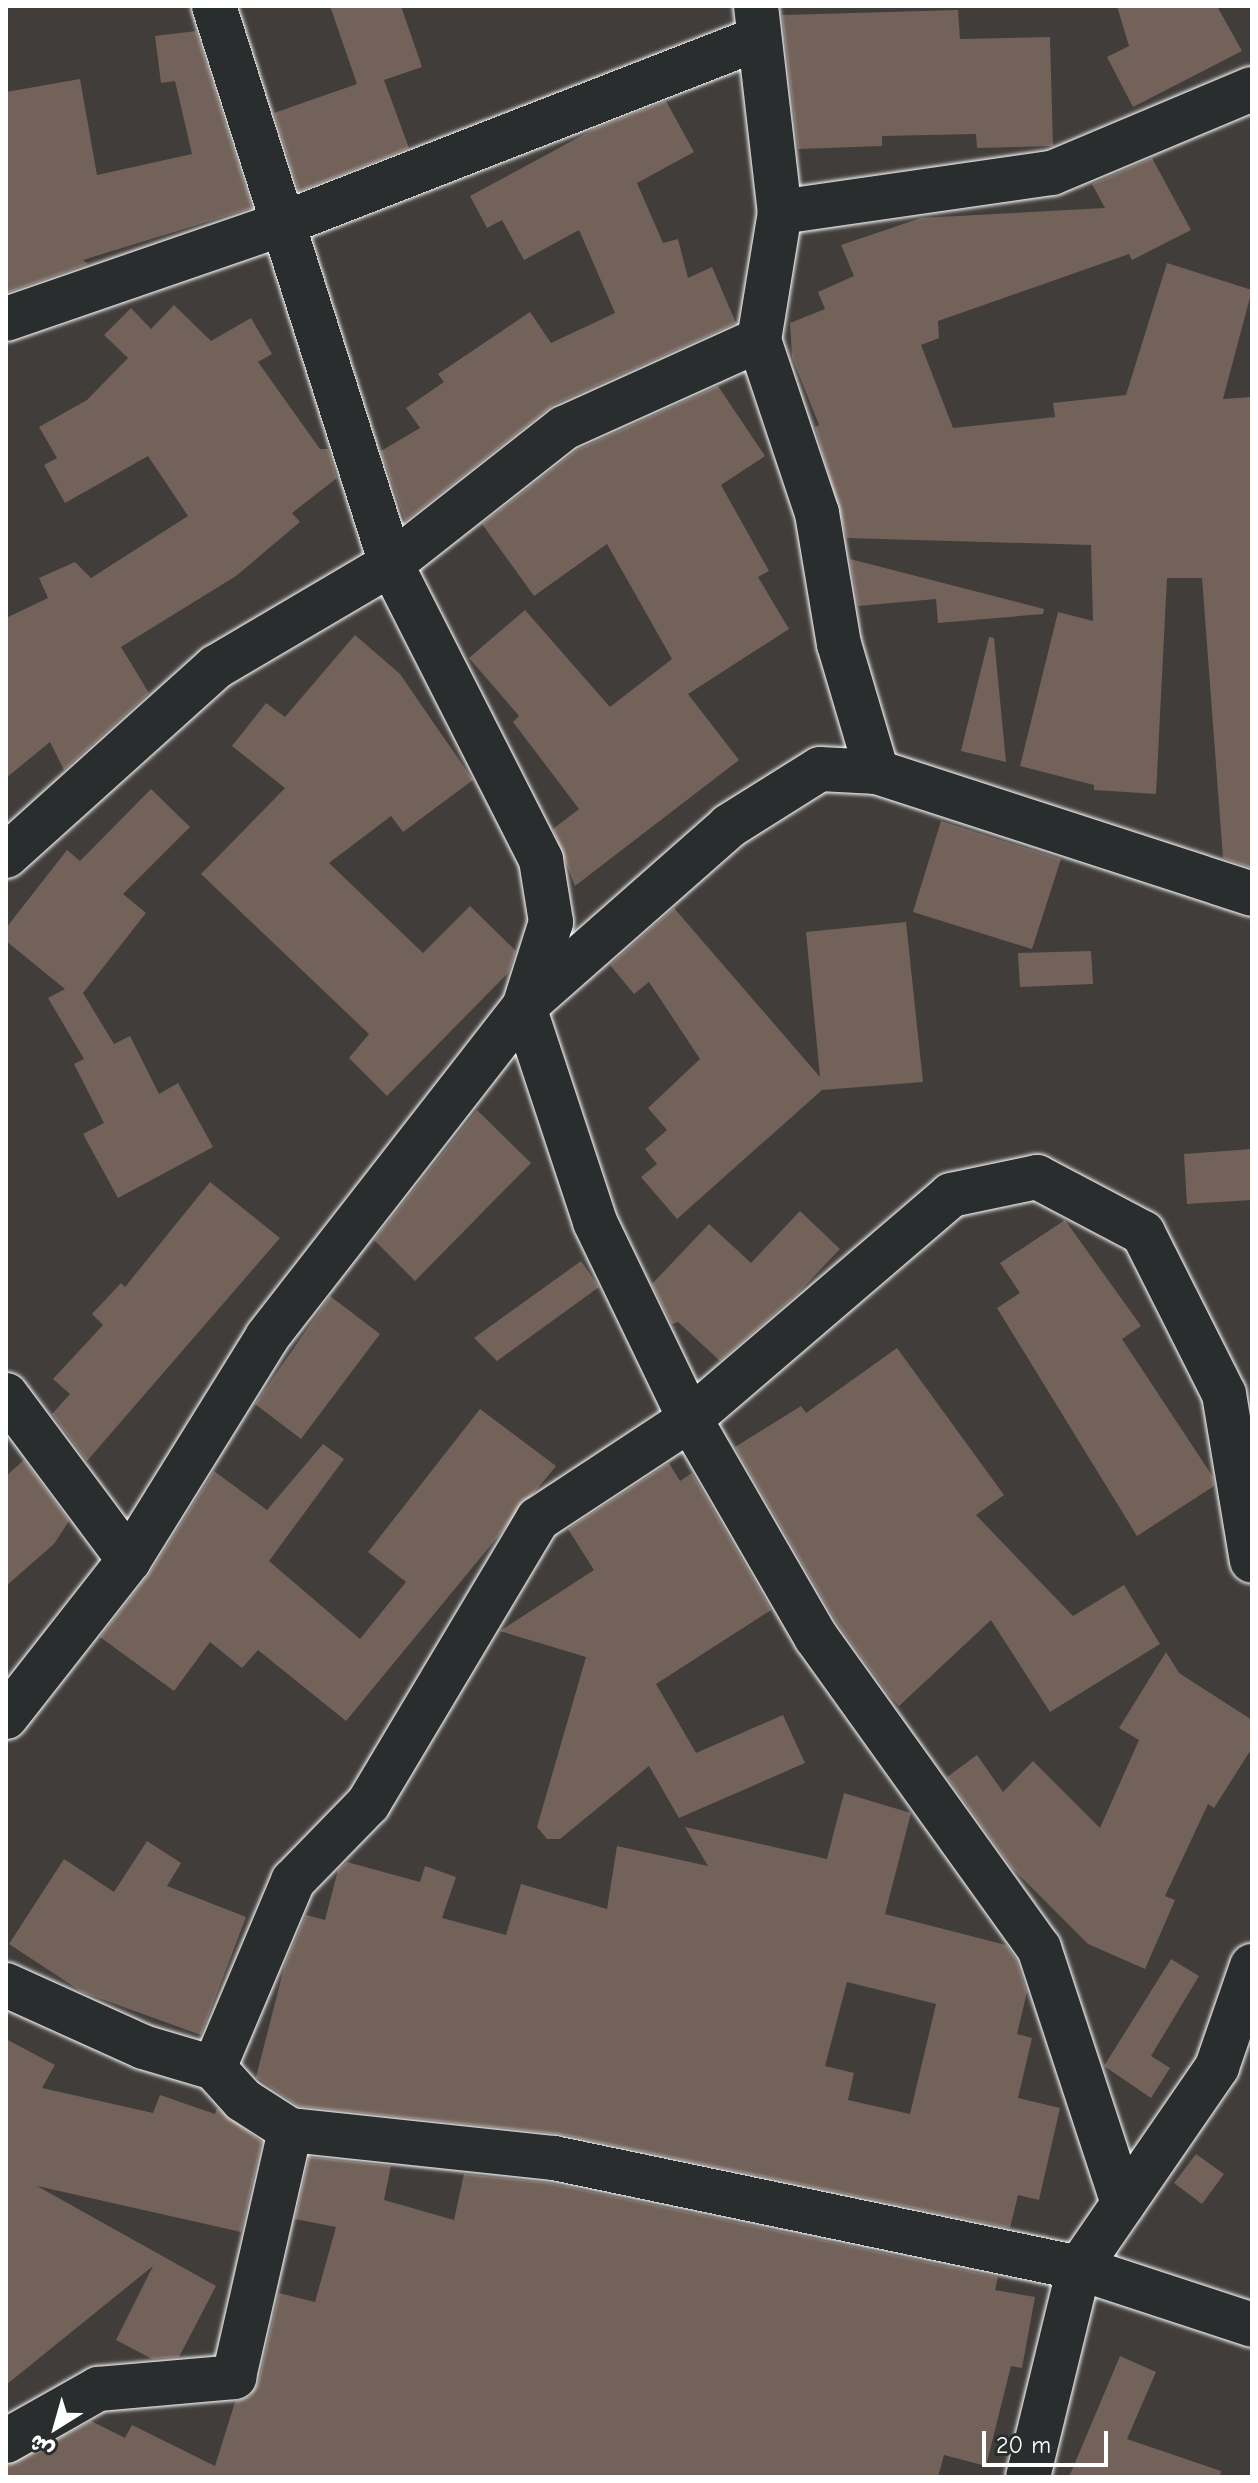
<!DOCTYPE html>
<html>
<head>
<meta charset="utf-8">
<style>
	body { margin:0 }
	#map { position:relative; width:1258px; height:2483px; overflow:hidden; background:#403d3b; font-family:"Comic Neue","Playpen Sans Arabic",sans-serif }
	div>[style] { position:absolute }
	.building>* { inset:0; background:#726259 }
	.roads { filter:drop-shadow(0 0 2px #fff) drop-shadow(0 0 2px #fff) }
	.minor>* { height:44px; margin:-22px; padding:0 22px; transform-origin:22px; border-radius:22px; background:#2a2d2e }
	span { translate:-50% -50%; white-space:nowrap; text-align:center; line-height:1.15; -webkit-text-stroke:7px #2a2d2e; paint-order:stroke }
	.frame { position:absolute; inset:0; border:8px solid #fff; pointer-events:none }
	.north { position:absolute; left:16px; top:2387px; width:80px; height:80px; -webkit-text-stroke:6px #2a2d2e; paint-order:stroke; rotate:217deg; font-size:22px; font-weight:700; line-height:32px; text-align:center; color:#fff }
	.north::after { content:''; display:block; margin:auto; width:28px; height:36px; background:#fff; clip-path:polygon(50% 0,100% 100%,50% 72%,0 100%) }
	.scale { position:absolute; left:982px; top:2431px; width:126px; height:36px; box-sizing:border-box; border:4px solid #fff; border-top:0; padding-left:10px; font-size:24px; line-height:28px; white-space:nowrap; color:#fff; -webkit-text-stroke:6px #2a2d2e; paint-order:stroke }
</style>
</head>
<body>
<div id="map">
	<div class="building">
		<i style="clip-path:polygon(330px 6px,401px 6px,422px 67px,384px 80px,409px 148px,299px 191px,274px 113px,357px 84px)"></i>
		<i style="clip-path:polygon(1117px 6px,1217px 6px,1242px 51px,1133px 107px,1107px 57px,1129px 46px)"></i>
		<i style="clip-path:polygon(958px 10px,960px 39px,1050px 37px,1053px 146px,977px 148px,976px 134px,882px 136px,882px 146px,798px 149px,782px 15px)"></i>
		<i style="clip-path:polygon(196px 31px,252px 208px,83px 260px,88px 264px,6px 293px,6px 92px,80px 79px,97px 175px,192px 154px,175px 81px,161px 83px,155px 36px)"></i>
		<i style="clip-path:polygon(666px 101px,694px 152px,637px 183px,663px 243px,678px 239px,688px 278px,712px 267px,736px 323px,553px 405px,405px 521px,381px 451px,420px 428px,406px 408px,444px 382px,438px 374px,530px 312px,551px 343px,615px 313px,579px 230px,524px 260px,502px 220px,487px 228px,470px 196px,594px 129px)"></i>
		<i style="clip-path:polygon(1152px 158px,1191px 230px,1132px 260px,1129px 254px,938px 321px,939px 338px,921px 345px,953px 428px,1055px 417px,1053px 403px,1126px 395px,1167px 263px,1252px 290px,1223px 399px,1252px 397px,1252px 868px,1223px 858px,1202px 578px,1167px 578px,1156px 794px,1094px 790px,1094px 785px,1020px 766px,1058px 612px,1093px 621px,1091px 545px,847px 538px,815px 427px,819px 425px,792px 357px,790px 323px,825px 309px,818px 292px,854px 276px,841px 245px,921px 218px,1105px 208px,1092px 184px)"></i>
		<i style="clip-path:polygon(174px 305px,211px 341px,251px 318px,272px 354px,258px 362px,320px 449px,328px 449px,337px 478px,292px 513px,300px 522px,236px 576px,121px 647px,149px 693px,64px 770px,50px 742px,6px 778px,6px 618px,48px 598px,39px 578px,75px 562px,91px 578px,188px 516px,148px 456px,65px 503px,44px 465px,57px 458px,39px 427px,87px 400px,128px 358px,104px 335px,131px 308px,151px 329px)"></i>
		<i style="clip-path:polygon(718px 386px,765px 456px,721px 485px,769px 571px,758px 577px,789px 629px,688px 694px,739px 760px,575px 886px,553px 829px,579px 809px,513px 722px,519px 716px,469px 658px,525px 610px,610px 707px,672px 659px,607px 544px,534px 596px,482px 524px,577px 450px)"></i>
		<i style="clip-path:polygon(850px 559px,1044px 609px,1043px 614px,938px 623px,936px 599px,858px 606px)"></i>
		<i style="clip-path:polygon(355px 635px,400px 674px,473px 780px,403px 832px,391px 816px,329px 863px,423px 953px,470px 906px,516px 951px,508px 973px,387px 1096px,349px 1058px,369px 1034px,201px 874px,285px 788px,232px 746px,266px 703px,285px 717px)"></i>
		<i style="clip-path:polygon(989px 637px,994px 638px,1006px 762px,961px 751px)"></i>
		<i style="clip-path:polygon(151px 789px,190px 827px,123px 894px,146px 913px,83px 993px,114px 1044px,130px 1036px,159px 1094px,178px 1083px,213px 1147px,118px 1198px,83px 1134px,104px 1123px,74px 1064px,84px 1059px,48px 998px,65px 989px,6px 941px,6px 928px,67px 850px,80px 861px)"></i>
		<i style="clip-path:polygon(941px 821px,1061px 859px,1032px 949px,913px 912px)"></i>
		<i style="clip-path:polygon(674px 908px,820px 1077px,806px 932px,906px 922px,923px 1082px,822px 1090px,677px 1219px,641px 1177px,657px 1164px,645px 1149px,667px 1130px,648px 1108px,700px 1059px,649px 982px,634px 994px,610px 965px)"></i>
		<i style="clip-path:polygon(1091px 951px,1093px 984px,1020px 987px,1018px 953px)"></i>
		<i style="clip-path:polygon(477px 1110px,531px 1163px,415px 1281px,374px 1240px)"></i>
		<i style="clip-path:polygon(1252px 1149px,1252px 1200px,1187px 1204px,1184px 1154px)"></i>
		<i style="clip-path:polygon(210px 1182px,280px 1238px,87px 1461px,52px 1414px,70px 1394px,53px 1379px,103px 1325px,92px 1314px,121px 1283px,125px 1287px)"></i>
		<i style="clip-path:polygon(800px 1211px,840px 1249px,798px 1293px,720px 1361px,678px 1322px,672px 1324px,652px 1284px,709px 1224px,751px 1263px)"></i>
		<i style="clip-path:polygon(1065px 1220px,1141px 1326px,1122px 1339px,1213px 1477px,1214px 1486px,1137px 1536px,997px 1308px,1020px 1293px,1000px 1263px)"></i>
		<i style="clip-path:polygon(581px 1261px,599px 1287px,497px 1361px,474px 1338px)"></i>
		<i style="clip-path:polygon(330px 1296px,380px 1334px,301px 1439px,255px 1404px)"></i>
		<i style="clip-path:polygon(897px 1348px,1004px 1495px,976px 1515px,1073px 1616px,1124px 1585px,1160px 1644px,1050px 1712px,991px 1620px,899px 1706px,889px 1695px,837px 1623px,735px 1447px,801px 1406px,806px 1413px)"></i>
		<i style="clip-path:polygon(480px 1409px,556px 1466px,346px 1721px,258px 1650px,242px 1668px,210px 1642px,174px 1691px,100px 1637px,150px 1573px,214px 1471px,267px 1510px,323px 1444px,344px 1459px,269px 1561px,360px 1639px,406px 1582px,368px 1552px)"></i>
		<i style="clip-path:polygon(24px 1460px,69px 1521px,54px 1544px,6px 1586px,6px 1476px)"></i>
		<i style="clip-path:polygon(669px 1463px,680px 1481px,692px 1473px,771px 1610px,656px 1684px,696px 1753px,783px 1715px,805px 1763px,679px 1818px,649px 1766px,560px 1839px,547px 1839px,537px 1827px,586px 1657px,500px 1631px,594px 1570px,568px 1529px)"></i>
		<i style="clip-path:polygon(1166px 1652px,1179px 1673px,1252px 1720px,1252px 1748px,1214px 1808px,1208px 1804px,1165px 1896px,1175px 1900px,1145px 1969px,1088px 1944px,1012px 1868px,947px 1777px,977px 1755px,1003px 1792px,1033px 1761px,1100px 1828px,1139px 1740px,1119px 1728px)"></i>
		<i style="clip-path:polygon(evenodd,844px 1793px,911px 1813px,885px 1914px,1006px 1945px,1016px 1959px,1027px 1992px,1017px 2034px,1032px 2038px,1018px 2098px,1060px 2108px,1039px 2200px,1018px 2195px,1010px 2228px,559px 2134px,298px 2106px,256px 2077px,285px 1964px,306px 1915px,325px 1920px,338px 1870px,347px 1862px,420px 1882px,425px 1866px,456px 1877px,442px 1918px,506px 1935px,521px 1884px,607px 1909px,617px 1846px,708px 1866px,685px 1827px,827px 1859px,844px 1793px,847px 1982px,936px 2004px,910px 2114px,848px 2100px,854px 2073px,825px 2066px,847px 1982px)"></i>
		<i style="clip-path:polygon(147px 1841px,181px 1863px,167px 1886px,246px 1917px,201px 2035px,82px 1992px,9px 1944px,64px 1859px,114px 1892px)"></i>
		<i style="clip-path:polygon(1171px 1959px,1199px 1976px,1151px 2056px,1170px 2068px,1151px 2098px,1104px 2066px)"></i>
		<i style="clip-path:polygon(6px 2039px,55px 2065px,42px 2088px,153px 2113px,160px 2095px,215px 2114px,217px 2108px,262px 2142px,241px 2232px,37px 2186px,216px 2286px,179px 2357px,152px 2359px,116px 2340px,153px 2266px,6px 2385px)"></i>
		<i style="clip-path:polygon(1196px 2154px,1224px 2174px,1202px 2204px,1174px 2183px)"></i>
		<i style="clip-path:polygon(309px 2157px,391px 2166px,384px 2200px,454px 2220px,464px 2174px,550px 2183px,998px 2277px,995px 2290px,1035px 2297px,1022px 2368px,1011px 2366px,986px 2466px,944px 2455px,938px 2477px,6px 2477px,6px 2466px,91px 2421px,125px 2438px,132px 2425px,215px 2466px,235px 2402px,250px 2396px,258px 2383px,279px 2293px,315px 2302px,336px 2227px,295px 2219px)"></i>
		<i style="clip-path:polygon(1120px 2356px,1156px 2372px,1127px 2439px,1221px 2471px,1220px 2477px,1069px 2477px)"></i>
	</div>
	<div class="roads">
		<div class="minor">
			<i style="left:214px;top:6px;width:585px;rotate:72.4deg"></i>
			<i style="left:391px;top:564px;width:332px;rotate:63.1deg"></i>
			<i style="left:541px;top:860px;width:63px;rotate:80.8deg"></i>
			<i style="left:551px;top:922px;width:89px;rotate:107.6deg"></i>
			<i style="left:524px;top:1007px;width:226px;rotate:71.7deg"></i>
			<i style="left:595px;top:1222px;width:219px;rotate:64.3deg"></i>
			<i style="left:690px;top:1419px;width:252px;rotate:60deg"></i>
			<i style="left:816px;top:1637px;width:383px;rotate:54.4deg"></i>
			<i style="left:1039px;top:1948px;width:269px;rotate:71.8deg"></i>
			<i style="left:756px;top:6px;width:207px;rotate:83.4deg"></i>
			<i style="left:780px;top:212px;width:130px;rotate:99.3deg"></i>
			<i style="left:759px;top:340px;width:182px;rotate:71.5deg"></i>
			<i style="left:817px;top:513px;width:133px;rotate:80.5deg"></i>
			<i style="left:839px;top:644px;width:134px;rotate:73.5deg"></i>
			<i style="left:780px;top:212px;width:275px;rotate:-8.2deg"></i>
			<i style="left:1052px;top:173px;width:217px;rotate:-22.8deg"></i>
			<i style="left:6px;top:319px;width:297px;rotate:-19deg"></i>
			<i style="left:287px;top:222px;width:504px;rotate:-21.27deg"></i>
			<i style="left:6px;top:856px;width:283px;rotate:-42deg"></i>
			<i style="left:216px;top:667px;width:203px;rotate:-30.5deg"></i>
			<i style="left:391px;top:564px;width:220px;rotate:-38.2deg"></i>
			<i style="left:564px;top:428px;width:214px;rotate:-24.3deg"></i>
			<i style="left:6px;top:1395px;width:206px;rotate:53.3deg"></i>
			<i style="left:6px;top:1717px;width:199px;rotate:-51.9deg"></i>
			<i style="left:129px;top:1560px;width:262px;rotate:-58.2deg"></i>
			<i style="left:267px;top:1337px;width:418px;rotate:-52.1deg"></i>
			<i style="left:524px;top:1007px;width:273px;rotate:-41.4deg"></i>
			<i style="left:729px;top:826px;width:107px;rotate:-32.1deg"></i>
			<i style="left:820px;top:769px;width:57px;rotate:3deg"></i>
			<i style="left:877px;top:772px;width:394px;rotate:18deg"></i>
			<i style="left:6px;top:1985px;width:150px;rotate:24.3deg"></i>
			<i style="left:143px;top:2047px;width:74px;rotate:16.5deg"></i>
			<i style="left:214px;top:2068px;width:43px;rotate:47.8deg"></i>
			<i style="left:243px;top:2100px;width:56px;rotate:32.6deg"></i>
			<i style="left:290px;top:2130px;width:265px;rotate:6.1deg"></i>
			<i style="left:554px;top:2158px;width:536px;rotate:11.83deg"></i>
			<i style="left:1079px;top:2268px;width:182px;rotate:18.2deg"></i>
			<i style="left:214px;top:2068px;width:203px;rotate:-67.1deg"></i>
			<i style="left:293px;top:1881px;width:107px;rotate:-45.8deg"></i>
			<i style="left:368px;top:1804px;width:332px;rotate:-59.2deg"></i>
			<i style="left:538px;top:1519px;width:182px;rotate:-33.3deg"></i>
			<i style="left:690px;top:1419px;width:344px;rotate:-40.6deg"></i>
			<i style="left:951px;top:1195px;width:88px;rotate:-11.8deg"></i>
			<i style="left:1037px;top:1177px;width:120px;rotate:27.8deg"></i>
			<i style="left:1143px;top:1233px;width:180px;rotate:63.3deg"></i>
			<i style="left:1224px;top:1394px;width:169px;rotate:80.5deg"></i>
			<i style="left:6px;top:2441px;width:106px;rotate:-29.5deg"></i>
			<i style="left:98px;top:2389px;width:137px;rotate:-5deg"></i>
			<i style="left:234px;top:2377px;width:253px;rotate:-77.2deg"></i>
			<i style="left:1028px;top:2477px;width:215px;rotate:-76.3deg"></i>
			<i style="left:1079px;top:2268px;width:244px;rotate:-55.5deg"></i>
			<i style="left:1217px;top:2067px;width:107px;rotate:-70.9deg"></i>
		</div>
	</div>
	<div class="frame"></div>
	<div class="north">ش</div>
	<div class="scale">20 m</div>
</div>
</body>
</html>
